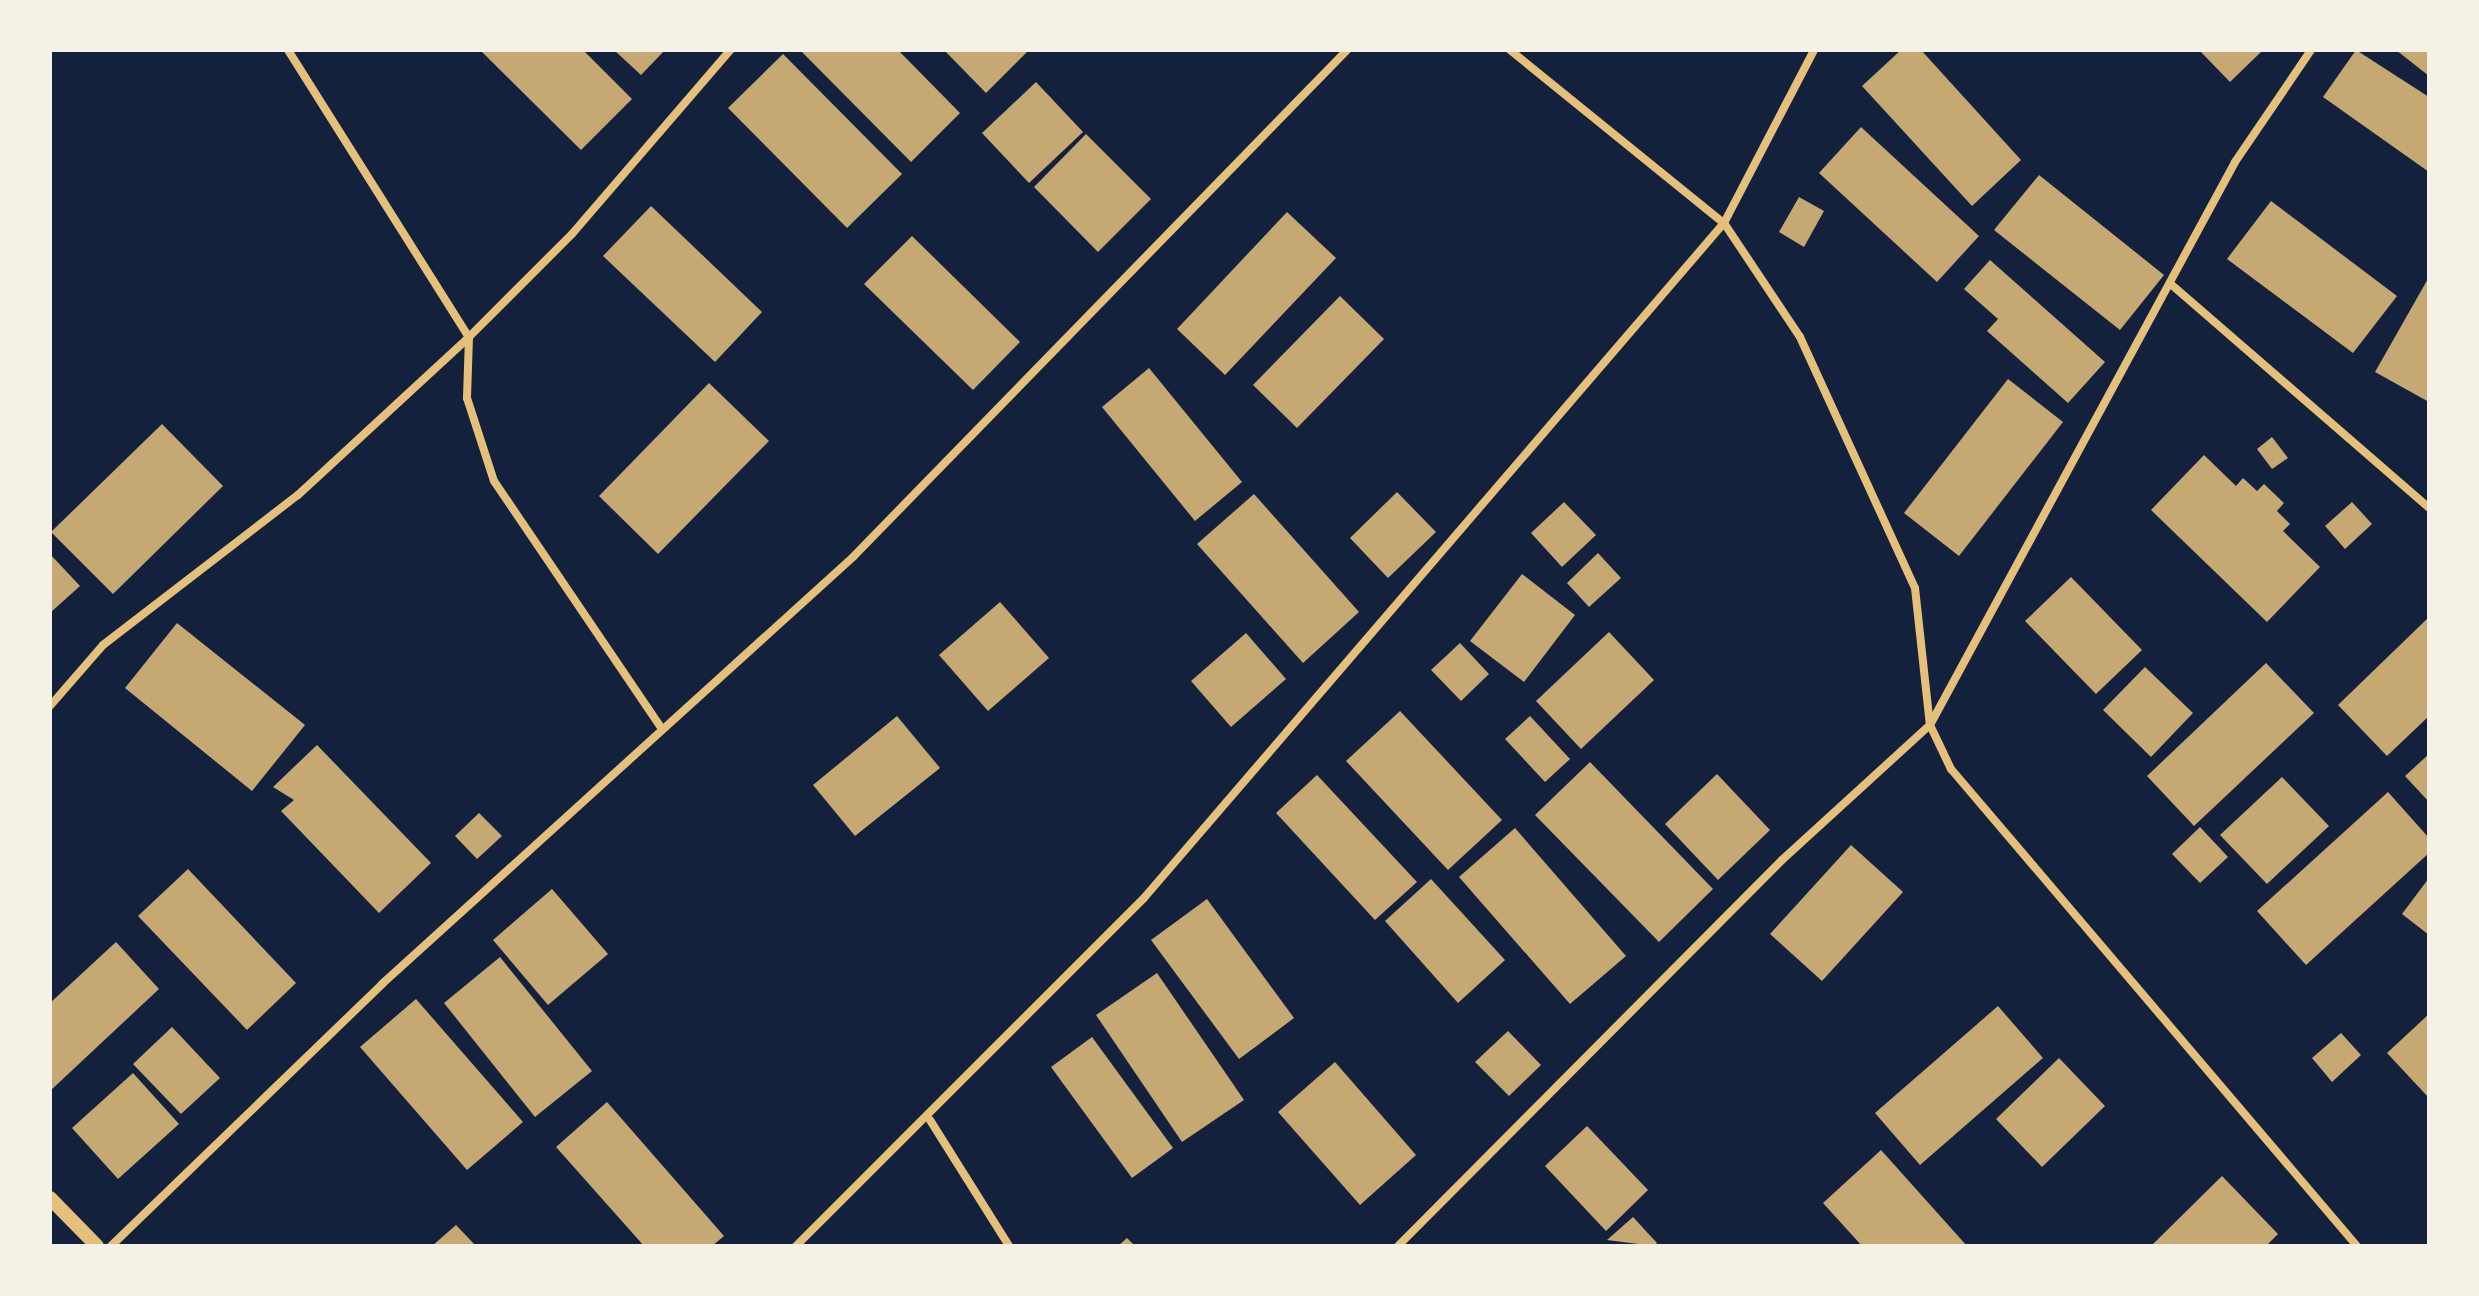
<!DOCTYPE html>
<html>
<head>
<meta charset="utf-8">
<style>
	body { margin:0 }
	#map { position:relative; width:2479px; height:1296px; overflow:hidden; background:#14213d; font-family:"Roboto Condensed",sans-serif }
	div>[style] { position:absolute }
	.building>* { inset:0; background:#c6a872 }
	.minor>* { height:8px; margin:-4px; padding:0 4px; transform-origin:4px; border-radius:4px; background:#e5c07b }
	.tertiary>* { height:14px; margin:-7px; padding:0 7px; transform-origin:7px; border-radius:7px; background:#e5c07b }
	span { translate:-50% -50%; white-space:nowrap; text-align:center; line-height:1.15; -webkit-text-stroke:8px #f6f1e7; paint-order:stroke }
	.frame { position:absolute; inset:0; border:52px solid #f6f1e7; pointer-events:none }
</style>
</head>
<body>
<div id="map">
	<div class="building">
		<i style="clip-path:polygon(480px 50px,583px 50px,632px 99px,581px 150px)"></i>
		<i style="clip-path:polygon(614px 50px,665px 50px,641px 75px)"></i>
		<i style="clip-path:polygon(800px 50px,898px 50px,960px 113px,911px 162px)"></i>
		<i style="clip-path:polygon(944px 50px,1029px 50px,986px 93px)"></i>
		<i style="clip-path:polygon(1901px 50px,1921px 50px,2021px 160px,1972px 206px,1862px 86px)"></i>
		<i style="clip-path:polygon(2199px 50px,2263px 50px,2230px 82px)"></i>
		<i style="clip-path:polygon(2356px 50px,2429px 97px,2429px 172px,2323px 97px)"></i>
		<i style="clip-path:polygon(2396px 50px,2429px 50px,2429px 76px)"></i>
		<i style="clip-path:polygon(783px 54px,902px 174px,847px 228px,728px 108px)"></i>
		<i style="clip-path:polygon(1036px 82px,1083px 132px,1029px 183px,982px 133px)"></i>
		<i style="clip-path:polygon(1861px 127px,1979px 236px,1937px 282px,1819px 173px)"></i>
		<i style="clip-path:polygon(1086px 134px,1151px 199px,1098px 252px,1034px 187px)"></i>
		<i style="clip-path:polygon(2039px 175px,2164px 275px,2120px 330px,1994px 230px)"></i>
		<i style="clip-path:polygon(1799px 197px,1824px 211px,1804px 247px,1779px 232px)"></i>
		<i style="clip-path:polygon(2271px 201px,2397px 296px,2353px 353px,2227px 259px)"></i>
		<i style="clip-path:polygon(651px 206px,762px 312px,715px 362px,603px 256px)"></i>
		<i style="clip-path:polygon(1287px 212px,1336px 258px,1225px 375px,1177px 329px)"></i>
		<i style="clip-path:polygon(912px 236px,1020px 342px,973px 390px,864px 284px)"></i>
		<i style="clip-path:polygon(1990px 260px,2105px 362px,2068px 403px,1987px 331px,1998px 319px,1964px 289px)"></i>
		<i style="clip-path:polygon(2429px 277px,2429px 402px,2375px 372px)"></i>
		<i style="clip-path:polygon(1340px 296px,1384px 339px,1297px 428px,1253px 385px)"></i>
		<i style="clip-path:polygon(1149px 368px,1242px 482px,1195px 521px,1102px 407px)"></i>
		<i style="clip-path:polygon(2008px 379px,2063px 422px,1959px 556px,1904px 513px)"></i>
		<i style="clip-path:polygon(709px 383px,769px 441px,658px 554px,599px 496px)"></i>
		<i style="clip-path:polygon(162px 424px,223px 486px,113px 594px,51px 532px)"></i>
		<i style="clip-path:polygon(2272px 437px,2288px 458px,2272px 469px,2257px 449px)"></i>
		<i style="clip-path:polygon(2204px 455px,2236px 486px,2243px 478px,2257px 491px,2264px 484px,2284px 503px,2277px 511px,2290px 524px,2283px 531px,2320px 567px,2267px 622px,2151px 510px)"></i>
		<i style="clip-path:polygon(1397px 492px,1436px 532px,1388px 578px,1350px 538px)"></i>
		<i style="clip-path:polygon(1254px 494px,1359px 612px,1303px 663px,1197px 544px)"></i>
		<i style="clip-path:polygon(1564px 502px,1596px 535px,1562px 567px,1531px 533px)"></i>
		<i style="clip-path:polygon(2352px 502px,2372px 524px,2345px 549px,2325px 526px)"></i>
		<i style="clip-path:polygon(1598px 553px,1621px 578px,1589px 607px,1567px 583px)"></i>
		<i style="clip-path:polygon(50px 554px,80px 586px,50px 613px)"></i>
		<i style="clip-path:polygon(1522px 574px,1575px 615px,1524px 682px,1470px 641px)"></i>
		<i style="clip-path:polygon(2071px 577px,2142px 650px,2096px 694px,2025px 621px)"></i>
		<i style="clip-path:polygon(1000px 602px,1049px 658px,988px 711px,939px 655px)"></i>
		<i style="clip-path:polygon(2429px 617px,2429px 716px,2387px 756px,2338px 705px)"></i>
		<i style="clip-path:polygon(177px 623px,305px 725px,252px 791px,125px 688px)"></i>
		<i style="clip-path:polygon(1609px 632px,1654px 680px,1581px 749px,1536px 701px)"></i>
		<i style="clip-path:polygon(1246px 633px,1286px 679px,1231px 727px,1191px 681px)"></i>
		<i style="clip-path:polygon(1460px 643px,1489px 674px,1461px 701px,1431px 670px)"></i>
		<i style="clip-path:polygon(2266px 663px,2314px 713px,2194px 826px,2147px 776px)"></i>
		<i style="clip-path:polygon(2145px 667px,2193px 713px,2151px 757px,2103px 710px)"></i>
		<i style="clip-path:polygon(1400px 711px,1502px 820px,1448px 870px,1346px 761px)"></i>
		<i style="clip-path:polygon(897px 716px,940px 768px,855px 836px,813px 785px)"></i>
		<i style="clip-path:polygon(1530px 716px,1570px 759px,1545px 782px,1505px 739px)"></i>
		<i style="clip-path:polygon(317px 745px,431px 863px,379px 913px,281px 811px,294px 800px,273px 787px)"></i>
		<i style="clip-path:polygon(2429px 754px,2429px 802px,2405px 776px)"></i>
		<i style="clip-path:polygon(1590px 762px,1713px 889px,1659px 942px,1535px 815px)"></i>
		<i style="clip-path:polygon(1717px 774px,1770px 830px,1718px 880px,1665px 824px)"></i>
		<i style="clip-path:polygon(1317px 775px,1417px 882px,1375px 920px,1276px 813px)"></i>
		<i style="clip-path:polygon(2282px 777px,2329px 826px,2267px 884px,2220px 835px)"></i>
		<i style="clip-path:polygon(2388px 792px,2429px 838px,2429px 853px,2306px 965px,2257px 911px)"></i>
		<i style="clip-path:polygon(479px 813px,502px 836px,477px 859px,455px 836px)"></i>
		<i style="clip-path:polygon(2200px 827px,2228px 857px,2200px 883px,2172px 854px)"></i>
		<i style="clip-path:polygon(1515px 828px,1626px 956px,1570px 1004px,1459px 877px)"></i>
		<i style="clip-path:polygon(1851px 845px,1903px 892px,1822px 981px,1770px 934px)"></i>
		<i style="clip-path:polygon(188px 869px,296px 983px,247px 1030px,138px 916px)"></i>
		<i style="clip-path:polygon(2429px 878px,2429px 935px,2402px 914px)"></i>
		<i style="clip-path:polygon(1431px 879px,1505px 960px,1458px 1003px,1385px 921px)"></i>
		<i style="clip-path:polygon(552px 889px,608px 954px,548px 1005px,493px 940px)"></i>
		<i style="clip-path:polygon(1207px 899px,1294px 1018px,1239px 1059px,1151px 940px)"></i>
		<i style="clip-path:polygon(116px 942px,159px 989px,50px 1091px,50px 1003px)"></i>
		<i style="clip-path:polygon(500px 957px,592px 1071px,535px 1117px,444px 1003px)"></i>
		<i style="clip-path:polygon(1157px 973px,1244px 1100px,1182px 1142px,1096px 1015px)"></i>
		<i style="clip-path:polygon(416px 999px,523px 1122px,467px 1170px,360px 1047px)"></i>
		<i style="clip-path:polygon(1998px 1006px,2043px 1058px,1920px 1165px,1875px 1113px)"></i>
		<i style="clip-path:polygon(2429px 1014px,2429px 1098px,2387px 1053px)"></i>
		<i style="clip-path:polygon(172px 1027px,220px 1078px,181px 1114px,133px 1064px)"></i>
		<i style="clip-path:polygon(1508px 1031px,1541px 1065px,1509px 1096px,1475px 1062px)"></i>
		<i style="clip-path:polygon(2341px 1033px,2361px 1055px,2332px 1082px,2312px 1058px)"></i>
		<i style="clip-path:polygon(1092px 1037px,1173px 1148px,1132px 1178px,1051px 1067px)"></i>
		<i style="clip-path:polygon(2059px 1058px,2105px 1106px,2042px 1167px,1996px 1119px)"></i>
		<i style="clip-path:polygon(1335px 1062px,1416px 1155px,1360px 1205px,1278px 1112px)"></i>
		<i style="clip-path:polygon(133px 1073px,179px 1124px,118px 1179px,72px 1128px)"></i>
		<i style="clip-path:polygon(607px 1102px,724px 1236px,712px 1246px,644px 1246px,556px 1147px)"></i>
		<i style="clip-path:polygon(1587px 1126px,1648px 1190px,1606px 1231px,1545px 1166px)"></i>
		<i style="clip-path:polygon(1881px 1150px,1967px 1246px,1862px 1246px,1823px 1203px)"></i>
		<i style="clip-path:polygon(2222px 1176px,2278px 1234px,2266px 1246px,2151px 1246px)"></i>
		<i style="clip-path:polygon(1633px 1217px,1657px 1243px,1654px 1246px,1607px 1240px)"></i>
		<i style="clip-path:polygon(456px 1225px,476px 1246px,432px 1246px)"></i>
		<i style="clip-path:polygon(1127px 1238px,1135px 1246px,1118px 1246px)"></i>
	</div>
	<div class="minor">
		<i style="left:288px;top:50px;width:339px;rotate:57.8deg"></i>
		<i style="left:469px;top:337px;width:61px;rotate:91.9deg"></i>
		<i style="left:467px;top:398px;width:87px;rotate:72deg"></i>
		<i style="left:494px;top:481px;width:296px;rotate:55.9deg"></i>
		<i style="left:1510px;top:50px;width:275px;rotate:39deg"></i>
		<i style="left:1724px;top:223px;width:137px;rotate:56.3deg"></i>
		<i style="left:1800px;top:337px;width:276px;rotate:65.4deg"></i>
		<i style="left:1915px;top:588px;width:138px;rotate:83.8deg"></i>
		<i style="left:1930px;top:725px;width:49px;rotate:64.5deg"></i>
		<i style="left:1951px;top:769px;width:626px;rotate:49.6deg"></i>
		<i style="left:2173px;top:286px;width:339px;rotate:40.9deg"></i>
		<i style="left:50px;top:706px;width:81px;rotate:-49deg"></i>
		<i style="left:103px;top:645px;width:246px;rotate:-37.6deg"></i>
		<i style="left:298px;top:495px;width:233px;rotate:-42.7deg"></i>
		<i style="left:469px;top:337px;width:146px;rotate:-45deg"></i>
		<i style="left:572px;top:234px;width:243px;rotate:-49.3deg"></i>
		<i style="left:930px;top:1120px;width:149px;rotate:57.9deg"></i>
		<i style="left:111px;top:1246px;width:377px;rotate:-44deg"></i>
		<i style="left:382px;top:984px;width:636px;rotate:-42.19deg"></i>
		<i style="left:853px;top:557px;width:708px;rotate:-45.74deg"></i>
		<i style="left:796px;top:1246px;width:492px;rotate:-45deg"></i>
		<i style="left:1144px;top:898px;width:890px;rotate:-49.33deg"></i>
		<i style="left:1724px;top:223px;width:195px;rotate:-62.5deg"></i>
		<i style="left:1398px;top:1246px;width:544px;rotate:-45.15deg"></i>
		<i style="left:1782px;top:860px;width:200px;rotate:-42.4deg"></i>
		<i style="left:1930px;top:725px;width:640px;rotate:-61.55deg"></i>
		<i style="left:2235px;top:162px;width:135px;rotate:-55.8deg"></i>
	</div>
	<div class="tertiary">
		<i style="left:50px;top:1198px;width:67px;rotate:45.6deg"></i>
	</div>
	<div class="frame"></div>
</div>
</body>
</html>
